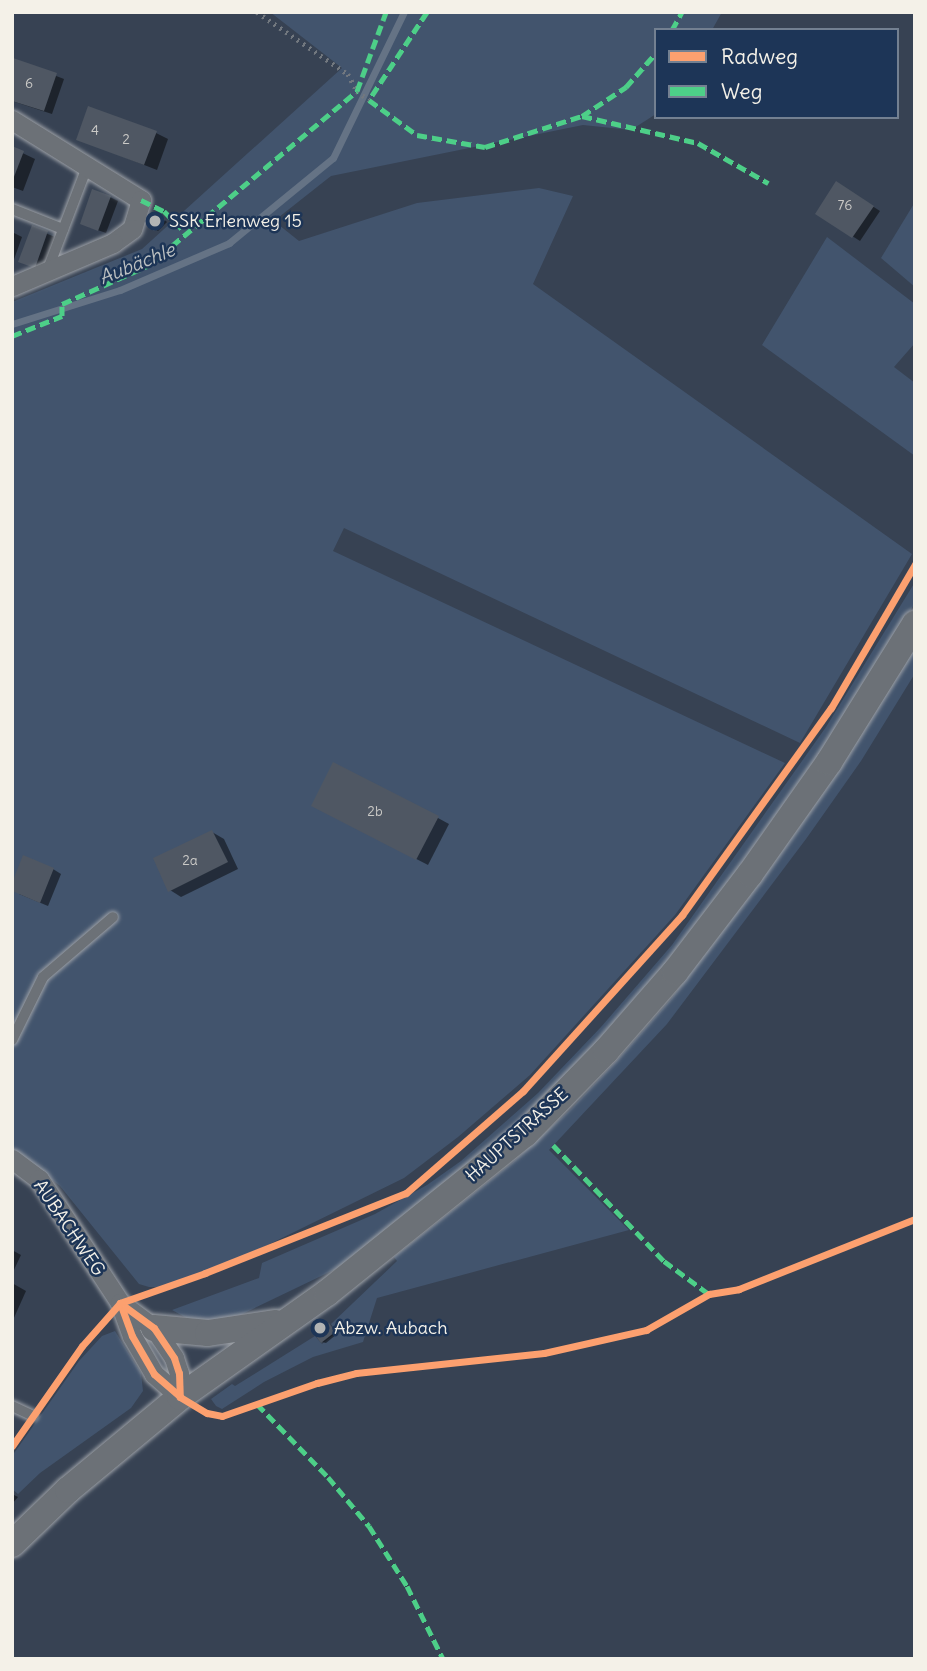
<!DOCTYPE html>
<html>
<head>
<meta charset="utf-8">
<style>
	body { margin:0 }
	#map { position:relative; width:927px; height:1671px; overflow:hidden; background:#374253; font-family:Delius,sans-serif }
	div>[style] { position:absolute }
	.green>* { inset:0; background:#42546d }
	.shadow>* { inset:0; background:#0007 }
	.stream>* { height:7px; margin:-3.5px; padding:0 3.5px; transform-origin:3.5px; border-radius:3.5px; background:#657385 }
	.building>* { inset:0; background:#4f5763 }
	.path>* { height:4.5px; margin-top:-2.25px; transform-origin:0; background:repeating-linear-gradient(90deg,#72787f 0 2px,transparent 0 7px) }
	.roads { filter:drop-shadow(0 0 2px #9da1a7) drop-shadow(0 0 2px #9da1a7) }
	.lane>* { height:10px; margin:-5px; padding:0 5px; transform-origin:5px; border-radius:5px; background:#6c7177 }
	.street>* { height:19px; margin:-9.5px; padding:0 9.5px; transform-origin:9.5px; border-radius:9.5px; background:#6c7177 }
	.secondary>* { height:26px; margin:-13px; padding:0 13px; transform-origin:13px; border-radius:13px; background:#6c7177 }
	.quiet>* { height:5px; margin-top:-2.5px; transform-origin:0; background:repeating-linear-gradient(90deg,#4dcf88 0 10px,transparent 0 15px) }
	.cycleway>* { height:7px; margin:-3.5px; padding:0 3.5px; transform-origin:3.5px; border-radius:3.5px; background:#fca06f }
	.dots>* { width:19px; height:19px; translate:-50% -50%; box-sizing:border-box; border:4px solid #1d3557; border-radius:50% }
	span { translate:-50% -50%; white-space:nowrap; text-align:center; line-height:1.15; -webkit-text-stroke:5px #1d3557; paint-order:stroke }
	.number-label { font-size:14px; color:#cbcac7 }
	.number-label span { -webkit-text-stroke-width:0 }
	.poi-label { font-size:18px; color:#f4f1e8 }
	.left { translate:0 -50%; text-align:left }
	.street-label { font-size:18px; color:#f4f1e8 }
	.water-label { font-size:19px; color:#bdc1c2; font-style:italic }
	.frame { position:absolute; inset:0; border:14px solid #f4f1e8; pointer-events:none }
	.legend { position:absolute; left:654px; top:28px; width:245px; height:91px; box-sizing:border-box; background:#1d3557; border:2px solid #738091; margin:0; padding:9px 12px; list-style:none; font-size:21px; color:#f4f1e8 }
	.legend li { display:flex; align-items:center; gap:14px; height:35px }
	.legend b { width:35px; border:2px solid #738091 }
</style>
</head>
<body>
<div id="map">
	<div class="green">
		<i style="clip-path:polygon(270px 12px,722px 12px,712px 30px,656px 30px,656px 114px,631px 130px,583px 125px,331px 176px,274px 221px,299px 241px,417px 203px,539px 188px,573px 196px,533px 284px,912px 554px,800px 743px,344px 528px,333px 551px,785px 763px,675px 915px,530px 1075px,458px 1137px,404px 1178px,209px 1274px,166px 1287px,149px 1287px,139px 1284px,60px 1186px,12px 1149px,12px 302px,142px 249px,342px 68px)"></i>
		<i style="clip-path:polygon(915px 202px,915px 287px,881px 258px)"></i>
		<i style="clip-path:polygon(827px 237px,915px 304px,915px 343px,894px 367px,915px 383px,915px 456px,762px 345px)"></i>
		<i style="clip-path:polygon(915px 582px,915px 603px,822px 754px,669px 963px,587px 1059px,491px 1150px,342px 1266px,234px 1318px,192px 1321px,172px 1310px,259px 1278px,262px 1263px,375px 1214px,427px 1185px,461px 1161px,538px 1093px,601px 1027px,672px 945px,826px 727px)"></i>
		<i style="clip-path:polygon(915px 649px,914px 675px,861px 761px,806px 839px,667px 1024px,549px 1150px,629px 1230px,377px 1298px,363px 1342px,313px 1357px,264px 1382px,222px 1409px,216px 1406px,211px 1399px,232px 1384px,235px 1386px,315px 1336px,322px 1344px,337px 1332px,331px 1324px,397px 1261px,394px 1257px,512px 1163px,571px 1109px,620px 1057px,671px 999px,722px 931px)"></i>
		<i style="clip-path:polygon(115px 1331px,141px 1373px,143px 1391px,131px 1408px,40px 1473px,18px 1494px,12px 1489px,12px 1456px,79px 1361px,102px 1336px)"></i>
	</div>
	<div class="shadow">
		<i style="clip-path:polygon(15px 60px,64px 79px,52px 114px,12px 101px)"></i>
		<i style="clip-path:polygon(156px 133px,168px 139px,157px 170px,78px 139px)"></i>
		<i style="clip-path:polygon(12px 148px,35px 159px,23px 191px,12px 187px)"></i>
		<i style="clip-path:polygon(844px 188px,880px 211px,860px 241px,818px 214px)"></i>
		<i style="clip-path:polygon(110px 197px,118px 201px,106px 233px,89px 227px)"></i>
		<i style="clip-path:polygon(160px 216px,167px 222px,158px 231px,155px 229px)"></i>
		<i style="clip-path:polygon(33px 228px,55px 237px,43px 271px,21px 261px)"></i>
		<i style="clip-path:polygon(12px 232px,22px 237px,12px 265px)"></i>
		<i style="clip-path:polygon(325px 812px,438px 818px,449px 824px,428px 865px)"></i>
		<i style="clip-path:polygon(212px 832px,224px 839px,238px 869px,181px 897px,170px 890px)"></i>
		<i style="clip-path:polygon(53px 869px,61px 874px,48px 906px,19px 894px)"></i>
		<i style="clip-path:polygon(12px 1250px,21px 1255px,12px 1274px)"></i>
		<i style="clip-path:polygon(12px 1283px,26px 1291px,13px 1320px,12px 1319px)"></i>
		<i style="clip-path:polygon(329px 1326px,337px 1334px,326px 1343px,322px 1342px)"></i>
		<i style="clip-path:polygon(12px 1494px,18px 1497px,12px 1504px)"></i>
	</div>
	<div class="stream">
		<i style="left:12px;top:324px;width:113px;rotate:-17.5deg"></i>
		<i style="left:120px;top:290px;width:119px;rotate:-23.3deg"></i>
		<i style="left:229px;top:243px;width:134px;rotate:-39.3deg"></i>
		<i style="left:333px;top:158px;width:162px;rotate:-64.1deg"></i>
	</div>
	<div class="building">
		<i style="clip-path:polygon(13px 58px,57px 73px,44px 111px,12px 101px)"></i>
		<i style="clip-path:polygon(88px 106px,157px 131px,144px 165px,76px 140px)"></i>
		<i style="clip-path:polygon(12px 146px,24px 151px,12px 182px)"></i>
		<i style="clip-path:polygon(836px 181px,874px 206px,852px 238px,815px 214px)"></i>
		<i style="clip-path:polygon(92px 189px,111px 196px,98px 231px,80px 224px)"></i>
		<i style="clip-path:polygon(157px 212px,165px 220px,154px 231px,146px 223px)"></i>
		<i style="clip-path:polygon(32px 225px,48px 231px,35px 268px,18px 262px)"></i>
		<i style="clip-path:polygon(333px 762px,439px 816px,416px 860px,311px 806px)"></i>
		<i style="clip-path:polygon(212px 830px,228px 862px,168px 892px,153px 858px)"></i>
		<i style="clip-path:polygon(23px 855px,54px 868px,40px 903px,12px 891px,12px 883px)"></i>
		<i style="clip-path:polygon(329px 1323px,335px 1332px,321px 1343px,315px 1335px)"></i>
	</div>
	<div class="path">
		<i style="left:257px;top:12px;width:110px;rotate:34.3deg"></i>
		<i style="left:348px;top:74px;width:19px;rotate:62deg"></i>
		<i style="left:357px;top:91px;width:15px;rotate:37deg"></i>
	</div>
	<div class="roads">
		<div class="lane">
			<i style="left:12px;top:209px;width:55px;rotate:21.4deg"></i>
			<i style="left:48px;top:269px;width:109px;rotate:-69.1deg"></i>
			<i style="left:12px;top:1040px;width:70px;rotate:-63.8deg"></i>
			<i style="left:43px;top:977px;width:92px;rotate:-40.6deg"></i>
			<i style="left:12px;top:1406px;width:23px;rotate:25deg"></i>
		</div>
		<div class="street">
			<i style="left:12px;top:120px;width:152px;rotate:31.8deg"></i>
			<i style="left:141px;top:200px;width:30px;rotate:107deg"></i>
			<i style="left:132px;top:229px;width:24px;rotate:144deg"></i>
			<i style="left:113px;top:243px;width:110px;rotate:156.9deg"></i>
			<i style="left:12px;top:1159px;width:34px;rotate:37deg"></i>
			<i style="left:39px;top:1179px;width:148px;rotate:56.8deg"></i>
			<i style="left:120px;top:1303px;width:35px;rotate:70deg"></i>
			<i style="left:132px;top:1336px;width:44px;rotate:59.9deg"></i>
			<i style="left:154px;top:1374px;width:35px;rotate:41deg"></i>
			<i style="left:120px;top:1303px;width:42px;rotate:36.3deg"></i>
			<i style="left:154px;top:1328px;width:36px;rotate:56deg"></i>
			<i style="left:174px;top:1358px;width:16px;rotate:72deg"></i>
			<i style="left:179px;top:1373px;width:24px;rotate:88deg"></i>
		</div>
		<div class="secondary">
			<i style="left:154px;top:1328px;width:54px;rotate:5.3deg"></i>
			<i style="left:208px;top:1333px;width:69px;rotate:-8.4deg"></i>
			<i style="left:12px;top:1544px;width:78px;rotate:-44deg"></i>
			<i style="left:68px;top:1490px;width:146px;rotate:-39.7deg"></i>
			<i style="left:180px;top:1397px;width:180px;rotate:-35.3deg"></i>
			<i style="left:327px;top:1293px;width:254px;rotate:-38.8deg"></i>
			<i style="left:525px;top:1134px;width:116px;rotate:-45.7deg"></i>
			<i style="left:606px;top:1051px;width:105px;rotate:-48.9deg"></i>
			<i style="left:675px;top:972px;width:123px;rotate:-52.6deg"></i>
			<i style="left:750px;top:874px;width:137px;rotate:-54.8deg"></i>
			<i style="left:829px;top:762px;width:163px;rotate:-58.1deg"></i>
		</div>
	</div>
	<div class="quiet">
		<i style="left:427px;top:12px;width:105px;rotate:123.4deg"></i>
		<i style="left:369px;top:100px;width:59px;rotate:36.1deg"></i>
		<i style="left:417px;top:135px;width:69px;rotate:10deg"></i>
		<i style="left:485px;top:147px;width:102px;rotate:-17.7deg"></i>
		<i style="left:582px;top:116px;width:53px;rotate:-33.4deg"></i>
		<i style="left:626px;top:87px;width:45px;rotate:-48.6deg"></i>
		<i style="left:672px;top:30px;width:21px;rotate:-61deg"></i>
		<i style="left:582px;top:116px;width:119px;rotate:13.1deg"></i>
		<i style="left:698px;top:143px;width:81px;rotate:29.7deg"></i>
		<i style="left:141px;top:200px;width:25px;rotate:26deg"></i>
		<i style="left:164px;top:211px;width:31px;rotate:45deg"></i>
		<i style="left:12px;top:336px;width:54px;rotate:-21.8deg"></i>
		<i style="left:62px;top:316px;width:12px;rotate:-90deg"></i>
		<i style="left:62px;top:304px;width:95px;rotate:-24.1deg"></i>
		<i style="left:149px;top:265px;width:271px;rotate:-39.9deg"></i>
		<i style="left:357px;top:91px;width:84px;rotate:-69.8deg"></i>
		<i style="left:553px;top:1145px;width:161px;rotate:46.3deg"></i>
		<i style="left:664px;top:1261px;width:56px;rotate:36.3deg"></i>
		<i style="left:257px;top:1404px;width:102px;rotate:45.8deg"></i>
		<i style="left:328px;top:1477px;width:64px;rotate:50.1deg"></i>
		<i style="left:369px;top:1526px;width:71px;rotate:57.7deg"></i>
		<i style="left:407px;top:1586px;width:81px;rotate:63.7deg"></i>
	</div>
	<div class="cycleway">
		<i style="left:120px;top:1303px;width:35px;rotate:70deg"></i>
		<i style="left:132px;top:1336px;width:44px;rotate:59.9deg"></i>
		<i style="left:154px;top:1374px;width:35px;rotate:41deg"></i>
		<i style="left:180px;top:1397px;width:31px;rotate:31deg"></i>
		<i style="left:207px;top:1413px;width:15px;rotate:11deg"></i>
		<i style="left:222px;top:1416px;width:101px;rotate:-19.2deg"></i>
		<i style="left:317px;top:1383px;width:40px;rotate:-14.4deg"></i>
		<i style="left:356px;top:1373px;width:189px;rotate:-6.1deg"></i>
		<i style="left:544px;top:1353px;width:105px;rotate:-12.7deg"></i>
		<i style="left:646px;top:1330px;width:73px;rotate:-29.7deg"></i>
		<i style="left:709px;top:1294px;width:30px;rotate:-9deg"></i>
		<i style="left:739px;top:1289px;width:189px;rotate:-21.7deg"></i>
		<i style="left:120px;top:1303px;width:42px;rotate:36.3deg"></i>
		<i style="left:154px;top:1328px;width:36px;rotate:56deg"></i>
		<i style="left:174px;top:1358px;width:16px;rotate:72deg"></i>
		<i style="left:179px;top:1373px;width:24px;rotate:88deg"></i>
		<i style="left:12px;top:1446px;width:122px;rotate:-55deg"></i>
		<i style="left:82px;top:1346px;width:57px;rotate:-48.5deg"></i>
		<i style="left:120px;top:1303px;width:90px;rotate:-19.4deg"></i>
		<i style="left:205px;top:1273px;width:216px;rotate:-21.7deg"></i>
		<i style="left:406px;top:1193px;width:155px;rotate:-41.1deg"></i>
		<i style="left:523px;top:1091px;width:237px;rotate:-47.9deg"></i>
		<i style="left:682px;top:915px;width:255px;rotate:-54.3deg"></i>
		<i style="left:831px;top:708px;width:167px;rotate:-59.7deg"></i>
	</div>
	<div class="dots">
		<i style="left:155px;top:221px;background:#b2b4b4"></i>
		<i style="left:320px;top:1328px;background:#b2b4b4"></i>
	</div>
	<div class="number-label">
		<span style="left:29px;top:83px">6</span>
		<span style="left:95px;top:130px">4</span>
		<span style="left:126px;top:139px">2</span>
		<span style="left:845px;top:205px">76</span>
		<span style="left:375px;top:811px">2b</span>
		<span style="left:190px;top:860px">2a</span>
	</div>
	<div class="poi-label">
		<span class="left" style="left:169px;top:221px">SSK Erlenweg 15</span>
		<span class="left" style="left:334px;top:1328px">Abzw. Aubach</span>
	</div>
	<div class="street-label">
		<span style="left:517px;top:1135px;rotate:-42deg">HAUPTSTRASSE</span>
		<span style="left:69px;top:1228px;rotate:56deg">AUBACHWEG</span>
	</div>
	<div class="water-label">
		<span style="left:137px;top:264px;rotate:-22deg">Aubächle</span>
	</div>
	<div class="frame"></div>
	<ul class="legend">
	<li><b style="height:9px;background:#fca06f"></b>Radweg</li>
	<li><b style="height:9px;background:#4dcf88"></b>Weg</li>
	</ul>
</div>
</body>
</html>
